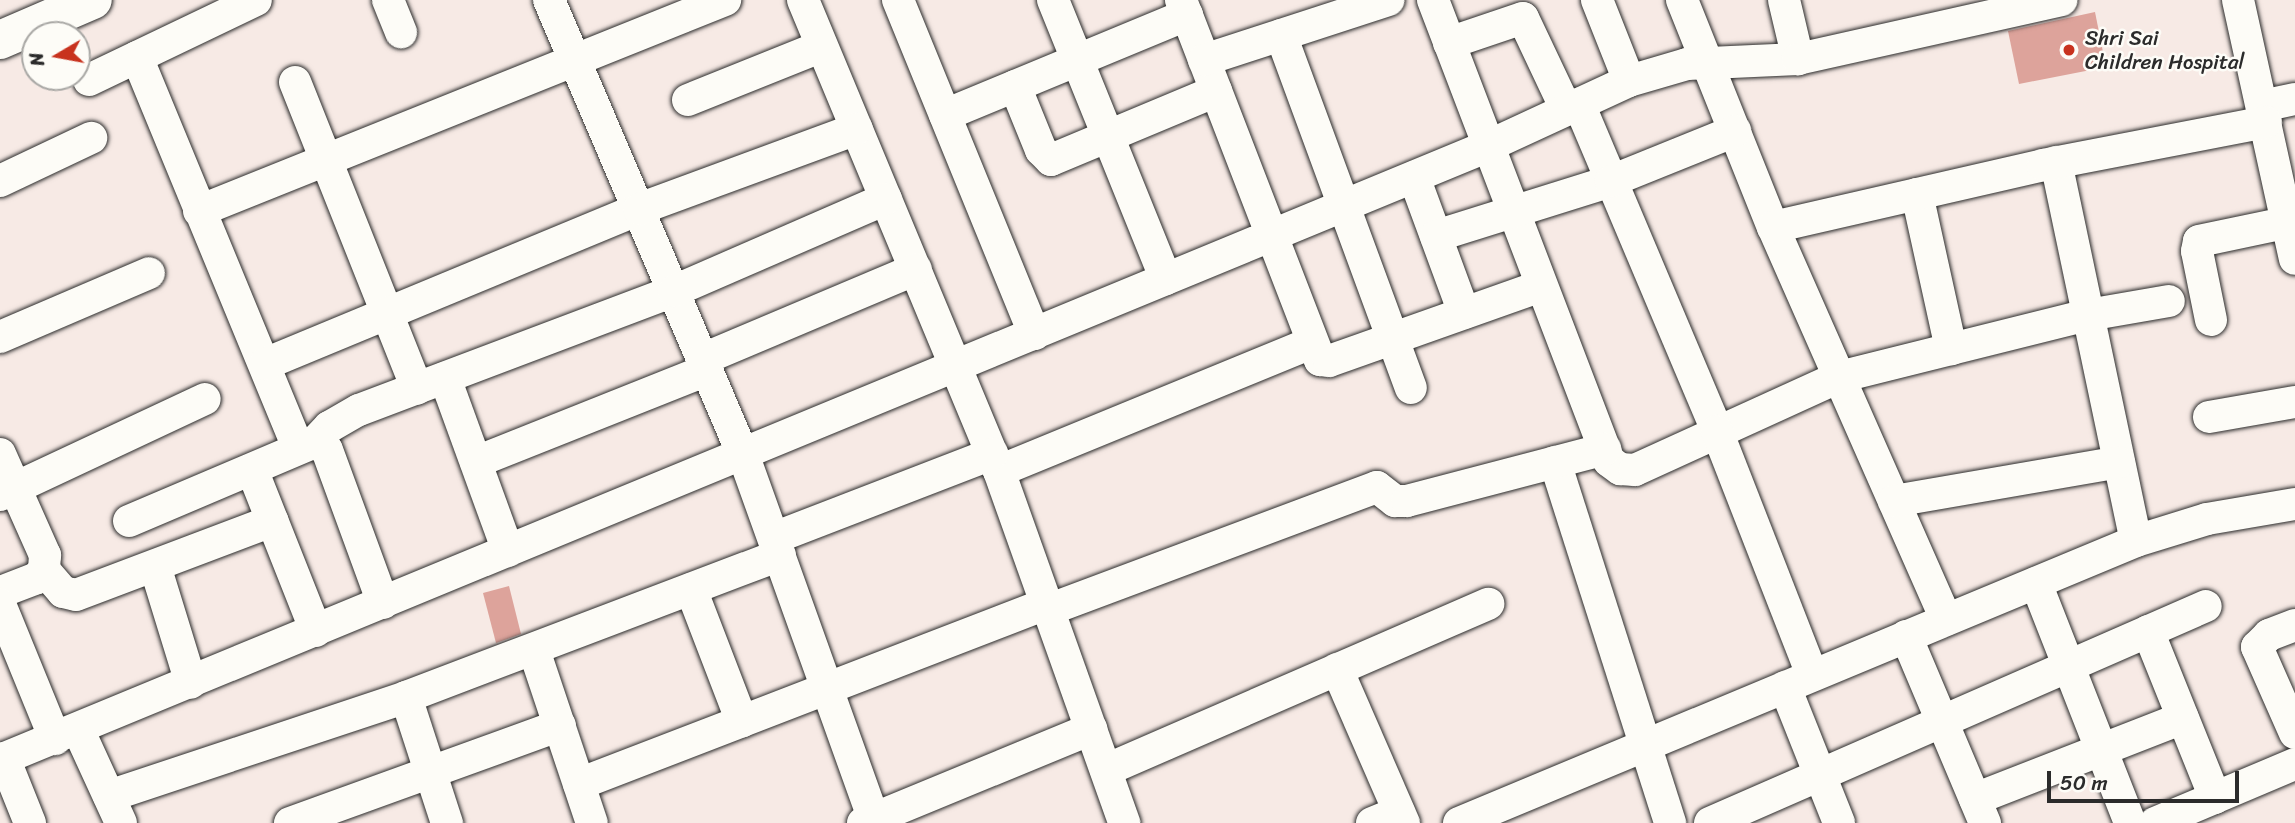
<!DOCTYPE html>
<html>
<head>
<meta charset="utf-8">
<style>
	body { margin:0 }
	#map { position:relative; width:2295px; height:823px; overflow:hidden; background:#f7eae5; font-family:Sriracha,sans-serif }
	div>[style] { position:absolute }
	.building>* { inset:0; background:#dda39b }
	.roads { filter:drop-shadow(0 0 2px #2b2b2b) drop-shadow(0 0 2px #2b2b2b) }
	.minor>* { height:32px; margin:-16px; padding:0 16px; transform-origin:16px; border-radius:16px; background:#fdfcf7 }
	.secondary>* { height:38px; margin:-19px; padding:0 19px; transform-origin:19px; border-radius:19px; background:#fdfcf7 }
	.dots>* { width:19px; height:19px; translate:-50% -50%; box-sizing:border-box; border:4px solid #fdfcf7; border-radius:50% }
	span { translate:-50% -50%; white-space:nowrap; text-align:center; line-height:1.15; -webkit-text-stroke:5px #fdfcf7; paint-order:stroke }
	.poi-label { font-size:21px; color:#2b2b2b }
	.left { translate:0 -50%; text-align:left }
	.north { position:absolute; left:21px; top:21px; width:70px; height:70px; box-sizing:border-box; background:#fdfcf7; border:2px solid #a9a8a5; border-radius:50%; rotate:260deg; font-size:19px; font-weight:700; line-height:28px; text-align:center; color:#2b2b2b }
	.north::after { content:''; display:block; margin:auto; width:24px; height:32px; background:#c8321e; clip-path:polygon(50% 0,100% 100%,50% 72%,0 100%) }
	.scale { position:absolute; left:2047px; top:771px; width:192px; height:32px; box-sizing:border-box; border:4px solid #2b2b2b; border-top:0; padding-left:9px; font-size:21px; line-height:24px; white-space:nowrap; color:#2b2b2b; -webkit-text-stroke:5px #fdfcf7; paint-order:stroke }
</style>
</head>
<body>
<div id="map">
	<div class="building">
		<i style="clip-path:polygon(2095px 12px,2106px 67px,2019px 84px,2008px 31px)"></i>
		<i style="clip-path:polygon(509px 586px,521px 634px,496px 643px,483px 593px)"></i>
	</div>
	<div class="roads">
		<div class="minor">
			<i style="left:388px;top:0;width:35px;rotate:68deg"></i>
			<i style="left:549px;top:0;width:494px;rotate:66.9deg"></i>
			<i style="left:743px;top:454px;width:392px;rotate:70.3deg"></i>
			<i style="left:803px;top:0;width:510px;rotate:67.41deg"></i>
			<i style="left:999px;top:471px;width:374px;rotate:70.4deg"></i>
			<i style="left:898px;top:0;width:361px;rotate:67.8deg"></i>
			<i style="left:1053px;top:0;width:301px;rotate:68deg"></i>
			<i style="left:1181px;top:0;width:386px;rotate:68.9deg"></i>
			<i style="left:1320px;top:360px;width:9px;rotate:6deg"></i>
			<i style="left:1329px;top:361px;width:225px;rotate:-19.5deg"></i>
			<i style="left:1433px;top:0;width:493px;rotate:69.1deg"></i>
			<i style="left:1609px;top:461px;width:14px;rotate:36deg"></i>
			<i style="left:1620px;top:469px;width:15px;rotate:4deg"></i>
			<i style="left:1635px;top:470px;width:224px;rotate:-24.5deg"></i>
			<i style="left:1839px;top:377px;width:257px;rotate:-14deg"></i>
			<i style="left:2088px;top:315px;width:82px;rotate:-9.8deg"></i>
			<i style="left:1597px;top:0;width:87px;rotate:68.4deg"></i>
			<i style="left:1682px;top:0;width:245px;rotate:68.2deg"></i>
			<i style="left:1773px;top:227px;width:429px;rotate:66.2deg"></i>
			<i style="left:1784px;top:0;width:61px;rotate:76.7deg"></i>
			<i style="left:2238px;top:0;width:265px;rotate:77.6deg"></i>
			<i style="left:1281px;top:35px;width:376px;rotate:69.8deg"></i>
			<i style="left:1449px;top:43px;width:78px;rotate:-18.7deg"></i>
			<i style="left:1523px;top:18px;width:101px;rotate:64.7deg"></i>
			<i style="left:137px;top:57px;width:422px;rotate:67.6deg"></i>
			<i style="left:1204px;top:60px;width:194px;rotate:-18deg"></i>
			<i style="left:89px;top:80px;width:185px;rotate:-25.6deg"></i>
			<i style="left:295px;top:82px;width:330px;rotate:68.3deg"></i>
			<i style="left:1015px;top:86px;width:69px;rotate:67.9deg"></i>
			<i style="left:1041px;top:150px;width:14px;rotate:45deg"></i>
			<i style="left:1051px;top:160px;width:179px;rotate:-22.7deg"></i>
			<i style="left:688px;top:100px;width:144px;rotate:-21.9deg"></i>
			<i style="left:1579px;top:104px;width:355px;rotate:67.1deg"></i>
			<i style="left:1717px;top:431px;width:262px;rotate:68.7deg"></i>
			<i style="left:2262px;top:106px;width:34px;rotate:-12deg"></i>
			<i style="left:945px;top:115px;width:262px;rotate:-22.5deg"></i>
			<i style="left:2056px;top:162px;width:387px;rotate:78.1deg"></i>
			<i style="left:1414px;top:177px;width:145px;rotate:69.8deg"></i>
			<i style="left:0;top:181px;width:101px;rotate:-25.3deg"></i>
			<i style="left:1917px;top:194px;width:159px;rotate:77.6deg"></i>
			<i style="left:199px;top:211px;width:567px;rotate:-21.86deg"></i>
			<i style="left:1773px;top:227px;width:277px;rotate:-12.9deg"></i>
			<i style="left:2043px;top:165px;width:227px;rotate:-10.9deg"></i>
			<i style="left:1436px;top:236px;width:183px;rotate:-17.4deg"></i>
			<i style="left:1611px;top:181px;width:134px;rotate:-22deg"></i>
			<i style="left:2211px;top:320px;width:70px;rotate:-101.5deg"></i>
			<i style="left:2197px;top:251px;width:10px;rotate:-79deg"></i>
			<i style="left:2199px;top:241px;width:98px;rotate:-11.8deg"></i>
			<i style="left:0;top:337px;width:162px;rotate:-23.2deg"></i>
			<i style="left:703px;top:359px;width:231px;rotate:-22.9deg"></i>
			<i style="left:265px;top:364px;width:405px;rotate:-22.5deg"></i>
			<i style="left:639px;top:209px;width:232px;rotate:-20.2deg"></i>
			<i style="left:445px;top:378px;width:184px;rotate:70deg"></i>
			<i style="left:2209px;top:417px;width:87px;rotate:-9.9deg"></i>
			<i style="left:315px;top:442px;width:21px;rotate:-47deg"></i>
			<i style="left:329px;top:427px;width:34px;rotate:-30deg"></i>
			<i style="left:359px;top:410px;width:337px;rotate:-20.7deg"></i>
			<i style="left:674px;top:291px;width:231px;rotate:-23.5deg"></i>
			<i style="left:0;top:454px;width:111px;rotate:66deg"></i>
			<i style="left:45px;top:555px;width:15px;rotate:94deg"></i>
			<i style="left:44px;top:570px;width:11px;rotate:131deg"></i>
			<i style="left:37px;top:578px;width:40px;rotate:159deg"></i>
			<i style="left:476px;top:462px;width:249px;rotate:-21.7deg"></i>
			<i style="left:1555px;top:462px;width:379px;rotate:72.3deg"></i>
			<i style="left:999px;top:471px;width:337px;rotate:-22.3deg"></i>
			<i style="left:253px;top:472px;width:171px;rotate:68.4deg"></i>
			<i style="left:0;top:495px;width:226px;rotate:-25.1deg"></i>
			<i style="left:1894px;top:501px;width:228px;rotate:-9.8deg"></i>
			<i style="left:129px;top:521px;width:202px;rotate:-23deg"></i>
			<i style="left:315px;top:442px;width:14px;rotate:34deg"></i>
			<i style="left:327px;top:450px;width:163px;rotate:69.9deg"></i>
			<i style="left:774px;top:538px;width:234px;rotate:-21.1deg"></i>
			<i style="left:155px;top:566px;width:122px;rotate:72.9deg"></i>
			<i style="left:44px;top:570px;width:29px;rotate:49deg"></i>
			<i style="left:63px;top:592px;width:13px;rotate:13deg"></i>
			<i style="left:76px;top:595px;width:210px;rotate:-20.7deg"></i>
			<i style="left:2036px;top:583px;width:258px;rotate:68.6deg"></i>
			<i style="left:691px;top:589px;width:142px;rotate:69deg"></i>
			<i style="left:0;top:604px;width:146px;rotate:67.8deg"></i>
			<i style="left:1048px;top:610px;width:351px;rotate:-20.5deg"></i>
			<i style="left:1377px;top:487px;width:23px;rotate:38deg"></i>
			<i style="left:1395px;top:501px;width:12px"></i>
			<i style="left:1407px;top:501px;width:205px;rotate:-14.7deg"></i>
			<i style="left:2295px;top:625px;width:28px;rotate:159deg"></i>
			<i style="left:2269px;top:635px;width:17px;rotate:135deg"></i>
			<i style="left:2257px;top:647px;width:94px;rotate:66.2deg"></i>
			<i style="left:2148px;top:631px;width:180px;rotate:68.1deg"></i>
			<i style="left:1906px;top:636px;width:203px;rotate:67.1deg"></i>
			<i style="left:534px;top:650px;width:182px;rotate:71.5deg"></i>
			<i style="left:1337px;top:669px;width:168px;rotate:66.5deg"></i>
			<i style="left:1785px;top:687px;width:146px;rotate:68.3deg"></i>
			<i style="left:406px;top:697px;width:133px;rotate:72deg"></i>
			<i style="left:78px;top:729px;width:103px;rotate:65.4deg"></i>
			<i style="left:4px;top:758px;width:70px;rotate:68.2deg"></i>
			<i style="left:0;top:760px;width:1607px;rotate:-22.42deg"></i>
			<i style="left:1486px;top:147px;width:157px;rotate:-24.8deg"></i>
			<i style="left:1629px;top:81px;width:60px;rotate:-16.3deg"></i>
			<i style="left:1687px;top:64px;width:111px;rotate:-2.6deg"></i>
			<i style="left:1798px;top:59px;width:270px;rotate:-12.6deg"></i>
			<i style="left:1106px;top:770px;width:417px;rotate:-23.5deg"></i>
			<i style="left:579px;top:784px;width:500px;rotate:-21.08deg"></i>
			<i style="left:109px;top:796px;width:313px;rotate:-18.4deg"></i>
			<i style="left:406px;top:697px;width:400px;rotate:-20.8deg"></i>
			<i style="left:1975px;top:799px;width:223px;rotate:-21.3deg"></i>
			<i style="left:290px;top:823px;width:287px;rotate:-19.9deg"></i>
			<i style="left:863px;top:823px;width:247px;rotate:-22.4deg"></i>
			<i style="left:1372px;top:823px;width:29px;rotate:-22deg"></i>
			<i style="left:1459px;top:823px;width:733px;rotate:-22.61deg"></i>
			<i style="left:2136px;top:541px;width:74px;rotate:-17.2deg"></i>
			<i style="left:2207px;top:519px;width:89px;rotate:-9.7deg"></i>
			<i style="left:1710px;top:823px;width:541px;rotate:-23.63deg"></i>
			<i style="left:2155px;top:823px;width:152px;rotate:-22.9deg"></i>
		</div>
		<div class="secondary">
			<i style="left:0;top:40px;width:101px;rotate:-23.3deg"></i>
		</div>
	</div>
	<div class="dots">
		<i style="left:2069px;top:50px;background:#c8321e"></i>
	</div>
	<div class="poi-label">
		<span class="left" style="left:2085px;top:50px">Shri Sai<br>Children Hospital</span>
	</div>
	<div class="north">N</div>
	<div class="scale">50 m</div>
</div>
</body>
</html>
